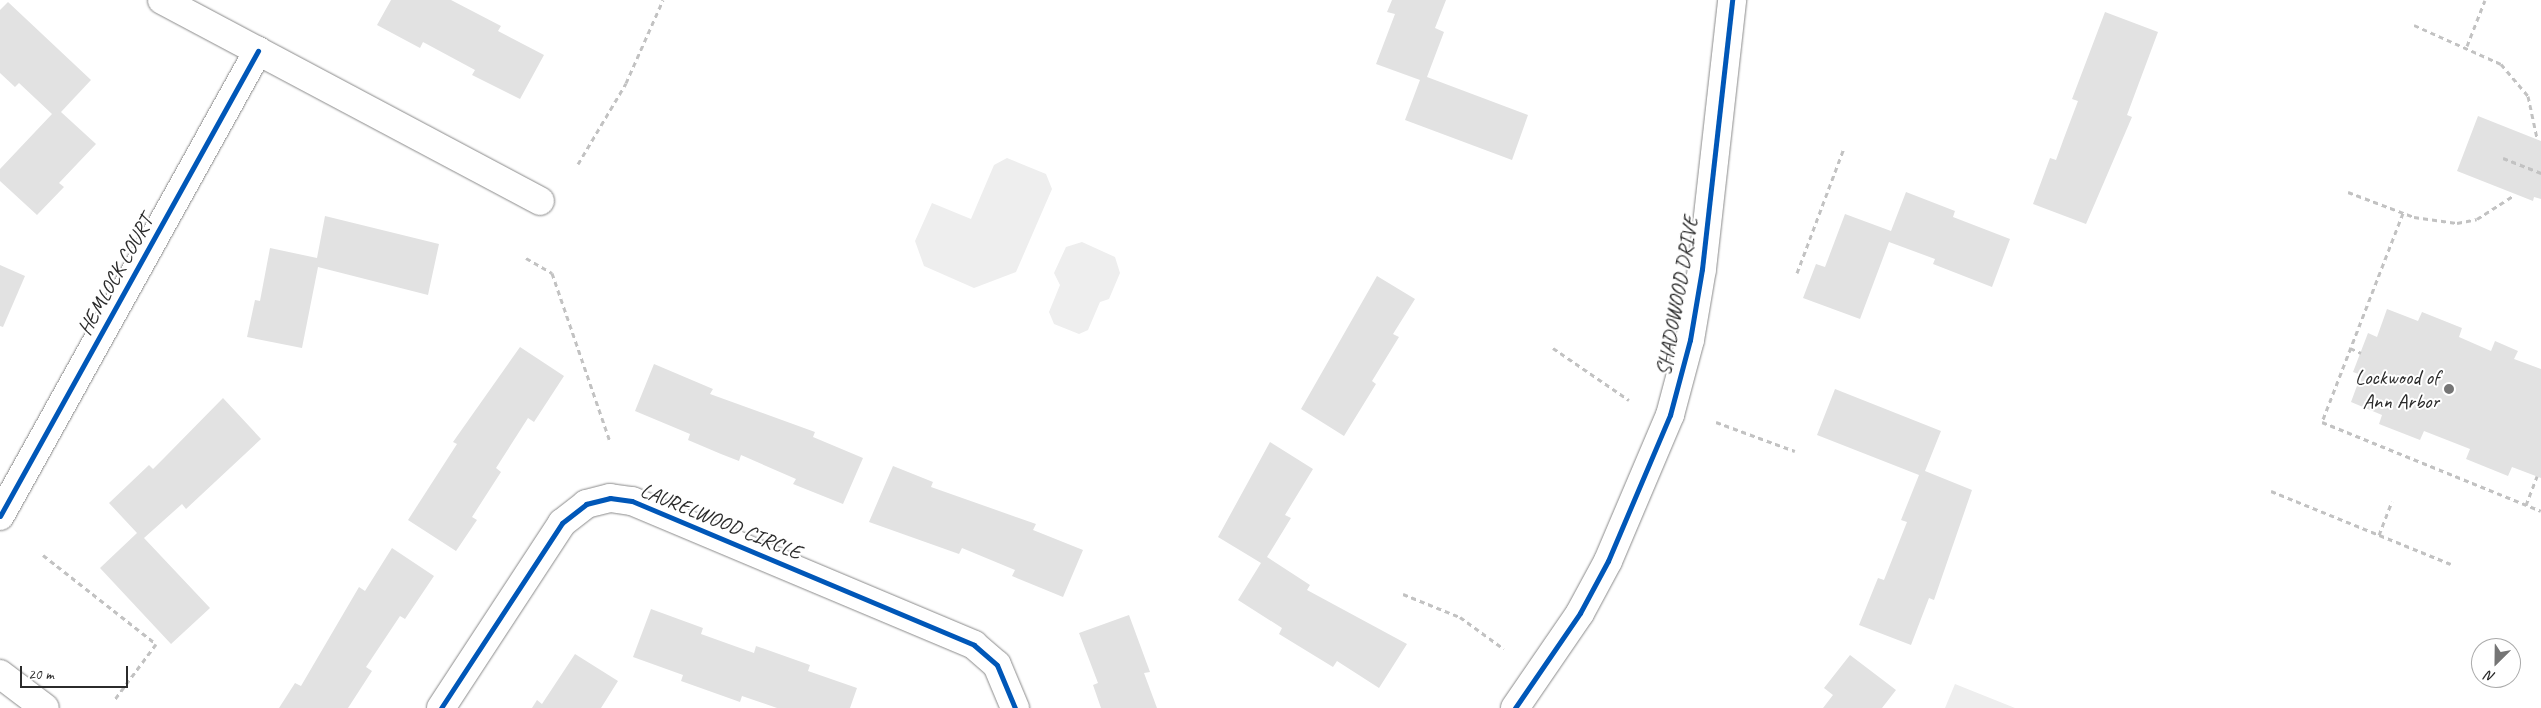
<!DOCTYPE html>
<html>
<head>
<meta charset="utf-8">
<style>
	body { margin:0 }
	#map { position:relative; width:2541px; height:708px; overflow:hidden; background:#fff; font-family:Caveat,sans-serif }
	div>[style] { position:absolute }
	.built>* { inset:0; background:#eee }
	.building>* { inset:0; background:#e2e2e2 }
	.path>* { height:3px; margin-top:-1.5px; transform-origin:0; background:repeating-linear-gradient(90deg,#c2c2c2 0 5px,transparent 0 9px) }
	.roads { filter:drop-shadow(0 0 1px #8a8a8a) drop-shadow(0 0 1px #8a8a8a) }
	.minor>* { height:28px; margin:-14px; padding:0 14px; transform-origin:14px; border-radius:14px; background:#fff }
	.cycleway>* { height:5px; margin:-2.5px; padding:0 2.5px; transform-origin:2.5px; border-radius:2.5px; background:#0057b8 }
	.dots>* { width:14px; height:14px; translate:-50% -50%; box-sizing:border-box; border:2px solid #fff; border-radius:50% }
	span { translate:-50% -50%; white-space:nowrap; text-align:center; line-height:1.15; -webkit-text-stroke:4px #fff; paint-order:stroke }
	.street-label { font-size:21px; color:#2b2b2b }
	.poi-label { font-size:21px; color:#2b2b2b }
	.right { translate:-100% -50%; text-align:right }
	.north { position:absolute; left:2471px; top:638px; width:50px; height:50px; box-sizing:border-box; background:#fff; border:1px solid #aaa; border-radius:50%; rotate:203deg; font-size:14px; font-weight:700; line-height:20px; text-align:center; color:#2b2b2b }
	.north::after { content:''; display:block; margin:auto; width:18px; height:22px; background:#757575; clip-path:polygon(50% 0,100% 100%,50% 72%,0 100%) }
	.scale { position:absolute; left:20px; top:666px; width:108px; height:22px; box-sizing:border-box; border:2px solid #2b2b2b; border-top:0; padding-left:6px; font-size:15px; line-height:18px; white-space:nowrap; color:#2b2b2b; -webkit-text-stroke:4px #fff; paint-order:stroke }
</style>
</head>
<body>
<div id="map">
	<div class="built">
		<i style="clip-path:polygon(1007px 158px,1046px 174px,1052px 189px,1016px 272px,974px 288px,924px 266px,915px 241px,932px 203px,971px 219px,994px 165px)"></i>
		<i style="clip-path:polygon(1082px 242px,1115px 257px,1120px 273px,1109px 299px,1100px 302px,1088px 330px,1079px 334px,1054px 324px,1049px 312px,1060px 285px,1054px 273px,1066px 247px)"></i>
		<i style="clip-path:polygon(1955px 684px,2015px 708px,1945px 708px)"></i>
	</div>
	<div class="building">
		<i style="clip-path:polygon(391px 0,451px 0,501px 26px,498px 31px,544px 55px,520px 99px,472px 75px,475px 70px,423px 42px,420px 48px,377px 25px)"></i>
		<i style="clip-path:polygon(1392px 0,1446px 0,1435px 28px,1444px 32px,1427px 77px,1528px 115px,1512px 160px,1405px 120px,1420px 80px,1376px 64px,1395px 14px,1387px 12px)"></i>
		<i style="clip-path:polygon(8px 2px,91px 80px,61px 112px,96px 144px,59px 183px,64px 187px,37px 215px,0 181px,0 169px,52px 114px,19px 83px,15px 87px,0 73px,0 10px)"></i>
		<i style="clip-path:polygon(2105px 12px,2158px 32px,2127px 115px,2132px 117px,2086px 224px,2033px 204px,2050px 158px,2056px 160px,2064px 138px,2078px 101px,2072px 99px)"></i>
		<i style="clip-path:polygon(2478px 116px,2541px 141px,2541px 199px,2534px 197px,2533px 201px,2457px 171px)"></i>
		<i style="clip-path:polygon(1906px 192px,1955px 211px,1953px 217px,2010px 239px,1992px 287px,1933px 264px,1935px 259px,1889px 242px,1860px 319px,1803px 298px,1816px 264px,1825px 267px,1845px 214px,1891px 231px)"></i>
		<i style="clip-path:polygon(325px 216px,439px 244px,428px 295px,318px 267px,302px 348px,247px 337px,255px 300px,260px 301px,270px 248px,317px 258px)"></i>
		<i style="clip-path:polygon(0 265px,25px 276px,3px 327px,0 326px)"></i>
		<i style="clip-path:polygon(1377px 276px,1415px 299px,1393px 334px,1399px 337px,1372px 381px,1376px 384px,1344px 436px,1301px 409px)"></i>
		<i style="clip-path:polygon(2387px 309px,2418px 321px,2422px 312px,2462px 328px,2459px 337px,2491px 351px,2495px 341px,2518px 351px,2514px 359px,2541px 369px,2541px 478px,2512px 467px,2508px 476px,2466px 459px,2470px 449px,2424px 431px,2420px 440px,2379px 424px,2382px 415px,2351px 402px,2361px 375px,2353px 372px,2368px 333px,2377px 337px)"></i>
		<i style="clip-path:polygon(520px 347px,564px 376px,534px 422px,528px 418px,496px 468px,501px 472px,472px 517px,477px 520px,456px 551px,408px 520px,457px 444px,453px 442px)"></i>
		<i style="clip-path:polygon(654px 364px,713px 389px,710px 394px,815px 432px,813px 437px,863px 458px,843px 504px,793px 484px,796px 479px,741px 455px,739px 461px,721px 454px,688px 440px,690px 434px,635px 411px)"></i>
		<i style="clip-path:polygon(1835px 389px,1941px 431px,1925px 471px,1972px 490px,1934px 600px,1929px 598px,1911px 645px,1859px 625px,1878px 578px,1884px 580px,1907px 522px,1901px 520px,1919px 475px,1817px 435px)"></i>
		<i style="clip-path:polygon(223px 398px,261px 439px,186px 509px,182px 504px,144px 538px,210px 608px,171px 644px,100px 568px,137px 533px,109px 503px,149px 465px,153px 469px,165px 457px)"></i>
		<i style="clip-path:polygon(1270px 442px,1313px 469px,1285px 515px,1291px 518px,1267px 557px,1310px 585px,1307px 590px,1407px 644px,1379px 688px,1337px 661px,1333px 667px,1279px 634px,1282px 628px,1238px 600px,1261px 563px,1218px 537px)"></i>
		<i style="clip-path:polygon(893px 466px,933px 482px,931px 487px,1036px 524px,1033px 530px,1083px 550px,1063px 597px,1012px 576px,1015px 570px,962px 548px,959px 554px,869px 522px)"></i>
		<i style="clip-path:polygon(392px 548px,434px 576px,405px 619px,400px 616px,366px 667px,372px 671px,348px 708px,279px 708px,295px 683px,301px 686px,359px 587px,365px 591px)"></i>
		<i style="clip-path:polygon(651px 609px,703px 628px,701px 634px,754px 653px,756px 646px,810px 665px,808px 671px,857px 688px,850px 708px,777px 708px,742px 696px,740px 702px,681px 681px,683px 675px,633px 657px)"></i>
		<i style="clip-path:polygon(1129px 615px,1150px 672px,1144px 673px,1157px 708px,1101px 708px,1093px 685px,1098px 683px,1079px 633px)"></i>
		<i style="clip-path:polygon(575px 654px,618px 681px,601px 708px,532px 708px,537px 700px,542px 704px)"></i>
		<i style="clip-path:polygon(1850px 655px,1896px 690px,1882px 708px,1823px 708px,1833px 695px,1824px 688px)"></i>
	</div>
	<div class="path">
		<i style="left:2414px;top:25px;width:95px;rotate:24.1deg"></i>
		<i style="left:2501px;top:64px;width:42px;rotate:49.8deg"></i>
		<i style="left:2528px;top:96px;width:43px;rotate:77.9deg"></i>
		<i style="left:2467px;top:46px;width:49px;rotate:-68.6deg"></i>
		<i style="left:2503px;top:158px;width:41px;rotate:21.5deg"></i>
		<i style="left:578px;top:164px;width:94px;rotate:-59.3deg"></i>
		<i style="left:626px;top:83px;width:91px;rotate:-66deg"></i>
		<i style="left:2348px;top:192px;width:71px;rotate:20.7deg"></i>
		<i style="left:2414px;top:217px;width:43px;rotate:7.9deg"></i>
		<i style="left:2457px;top:223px;width:20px;rotate:-11deg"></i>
		<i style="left:2477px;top:219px;width:43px;rotate:-32.6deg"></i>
		<i style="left:2403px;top:213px;width:224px;rotate:111.2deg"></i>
		<i style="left:2322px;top:422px;width:236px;rotate:22.1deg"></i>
		<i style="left:526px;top:258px;width:30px;rotate:30deg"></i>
		<i style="left:552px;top:273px;width:176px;rotate:71deg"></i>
		<i style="left:1797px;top:273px;width:134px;rotate:-69.4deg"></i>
		<i style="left:1553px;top:348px;width:92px;rotate:34.4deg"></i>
		<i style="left:2350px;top:348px;width:12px;rotate:24deg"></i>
		<i style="left:1716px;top:422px;width:84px;rotate:20.2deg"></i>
		<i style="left:2271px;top:491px;width:194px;rotate:22.1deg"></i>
		<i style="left:2526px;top:505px;width:31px;rotate:-69deg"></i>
		<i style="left:2379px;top:535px;width:36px;rotate:-69deg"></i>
		<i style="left:43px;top:555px;width:144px;rotate:38.2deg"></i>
		<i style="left:156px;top:644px;width:69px;rotate:126.7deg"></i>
		<i style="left:1403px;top:594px;width:61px;rotate:22deg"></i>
		<i style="left:1460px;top:617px;width:54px;rotate:36deg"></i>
	</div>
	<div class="roads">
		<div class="minor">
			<i style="left:162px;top:0;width:428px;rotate:28deg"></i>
			<i style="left:0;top:516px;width:532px;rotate:-60.98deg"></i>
			<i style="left:0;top:674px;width:56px;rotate:37.1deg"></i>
			<i style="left:441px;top:708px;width:221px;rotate:-56.8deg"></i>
			<i style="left:562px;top:523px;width:31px;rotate:-38deg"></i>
			<i style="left:586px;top:504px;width:25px;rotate:-14deg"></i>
			<i style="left:610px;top:498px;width:22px;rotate:8deg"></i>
			<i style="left:632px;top:501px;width:371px;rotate:22.8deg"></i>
			<i style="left:974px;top:645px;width:30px;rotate:41deg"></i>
			<i style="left:997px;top:665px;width:47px;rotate:67.3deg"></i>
			<i style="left:1515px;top:708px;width:115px;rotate:-55.6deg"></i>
			<i style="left:1580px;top:613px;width:59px;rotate:-61.7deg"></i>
			<i style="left:1608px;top:561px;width:159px;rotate:-67deg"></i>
			<i style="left:1670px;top:415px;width:78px;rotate:-75.1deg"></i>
			<i style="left:1690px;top:340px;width:72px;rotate:-80.4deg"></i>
			<i style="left:1702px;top:269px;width:271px;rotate:-83.6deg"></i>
		</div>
	</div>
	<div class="cycleway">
		<i style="left:0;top:516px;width:532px;rotate:-60.98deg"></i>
		<i style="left:441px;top:708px;width:221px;rotate:-56.8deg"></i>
		<i style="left:562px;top:523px;width:31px;rotate:-38deg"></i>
		<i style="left:586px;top:504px;width:25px;rotate:-14deg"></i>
		<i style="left:610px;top:498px;width:22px;rotate:8deg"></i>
		<i style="left:632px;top:501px;width:371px;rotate:22.8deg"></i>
		<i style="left:974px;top:645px;width:30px;rotate:41deg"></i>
		<i style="left:997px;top:665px;width:47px;rotate:67.3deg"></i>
		<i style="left:1515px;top:708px;width:115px;rotate:-55.6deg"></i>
		<i style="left:1580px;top:613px;width:59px;rotate:-61.7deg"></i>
		<i style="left:1608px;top:561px;width:159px;rotate:-67deg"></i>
		<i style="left:1670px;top:415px;width:78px;rotate:-75.1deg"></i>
		<i style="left:1690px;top:340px;width:72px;rotate:-80.4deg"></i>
		<i style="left:1702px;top:269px;width:271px;rotate:-83.6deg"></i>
	</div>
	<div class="dots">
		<i style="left:2449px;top:389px;background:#757575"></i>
	</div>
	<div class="street-label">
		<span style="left:115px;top:275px;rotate:-61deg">HEMLOCK COURT</span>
		<span style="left:1677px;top:296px;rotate:-80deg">SHADOWOOD DRIVE</span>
		<span style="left:721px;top:521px;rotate:22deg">LAURELWOOD CIRCLE</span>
	</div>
	<div class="poi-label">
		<span class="right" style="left:2439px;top:389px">Lockwood of<br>Ann Arbor</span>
	</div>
	<div class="north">N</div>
	<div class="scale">20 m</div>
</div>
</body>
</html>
